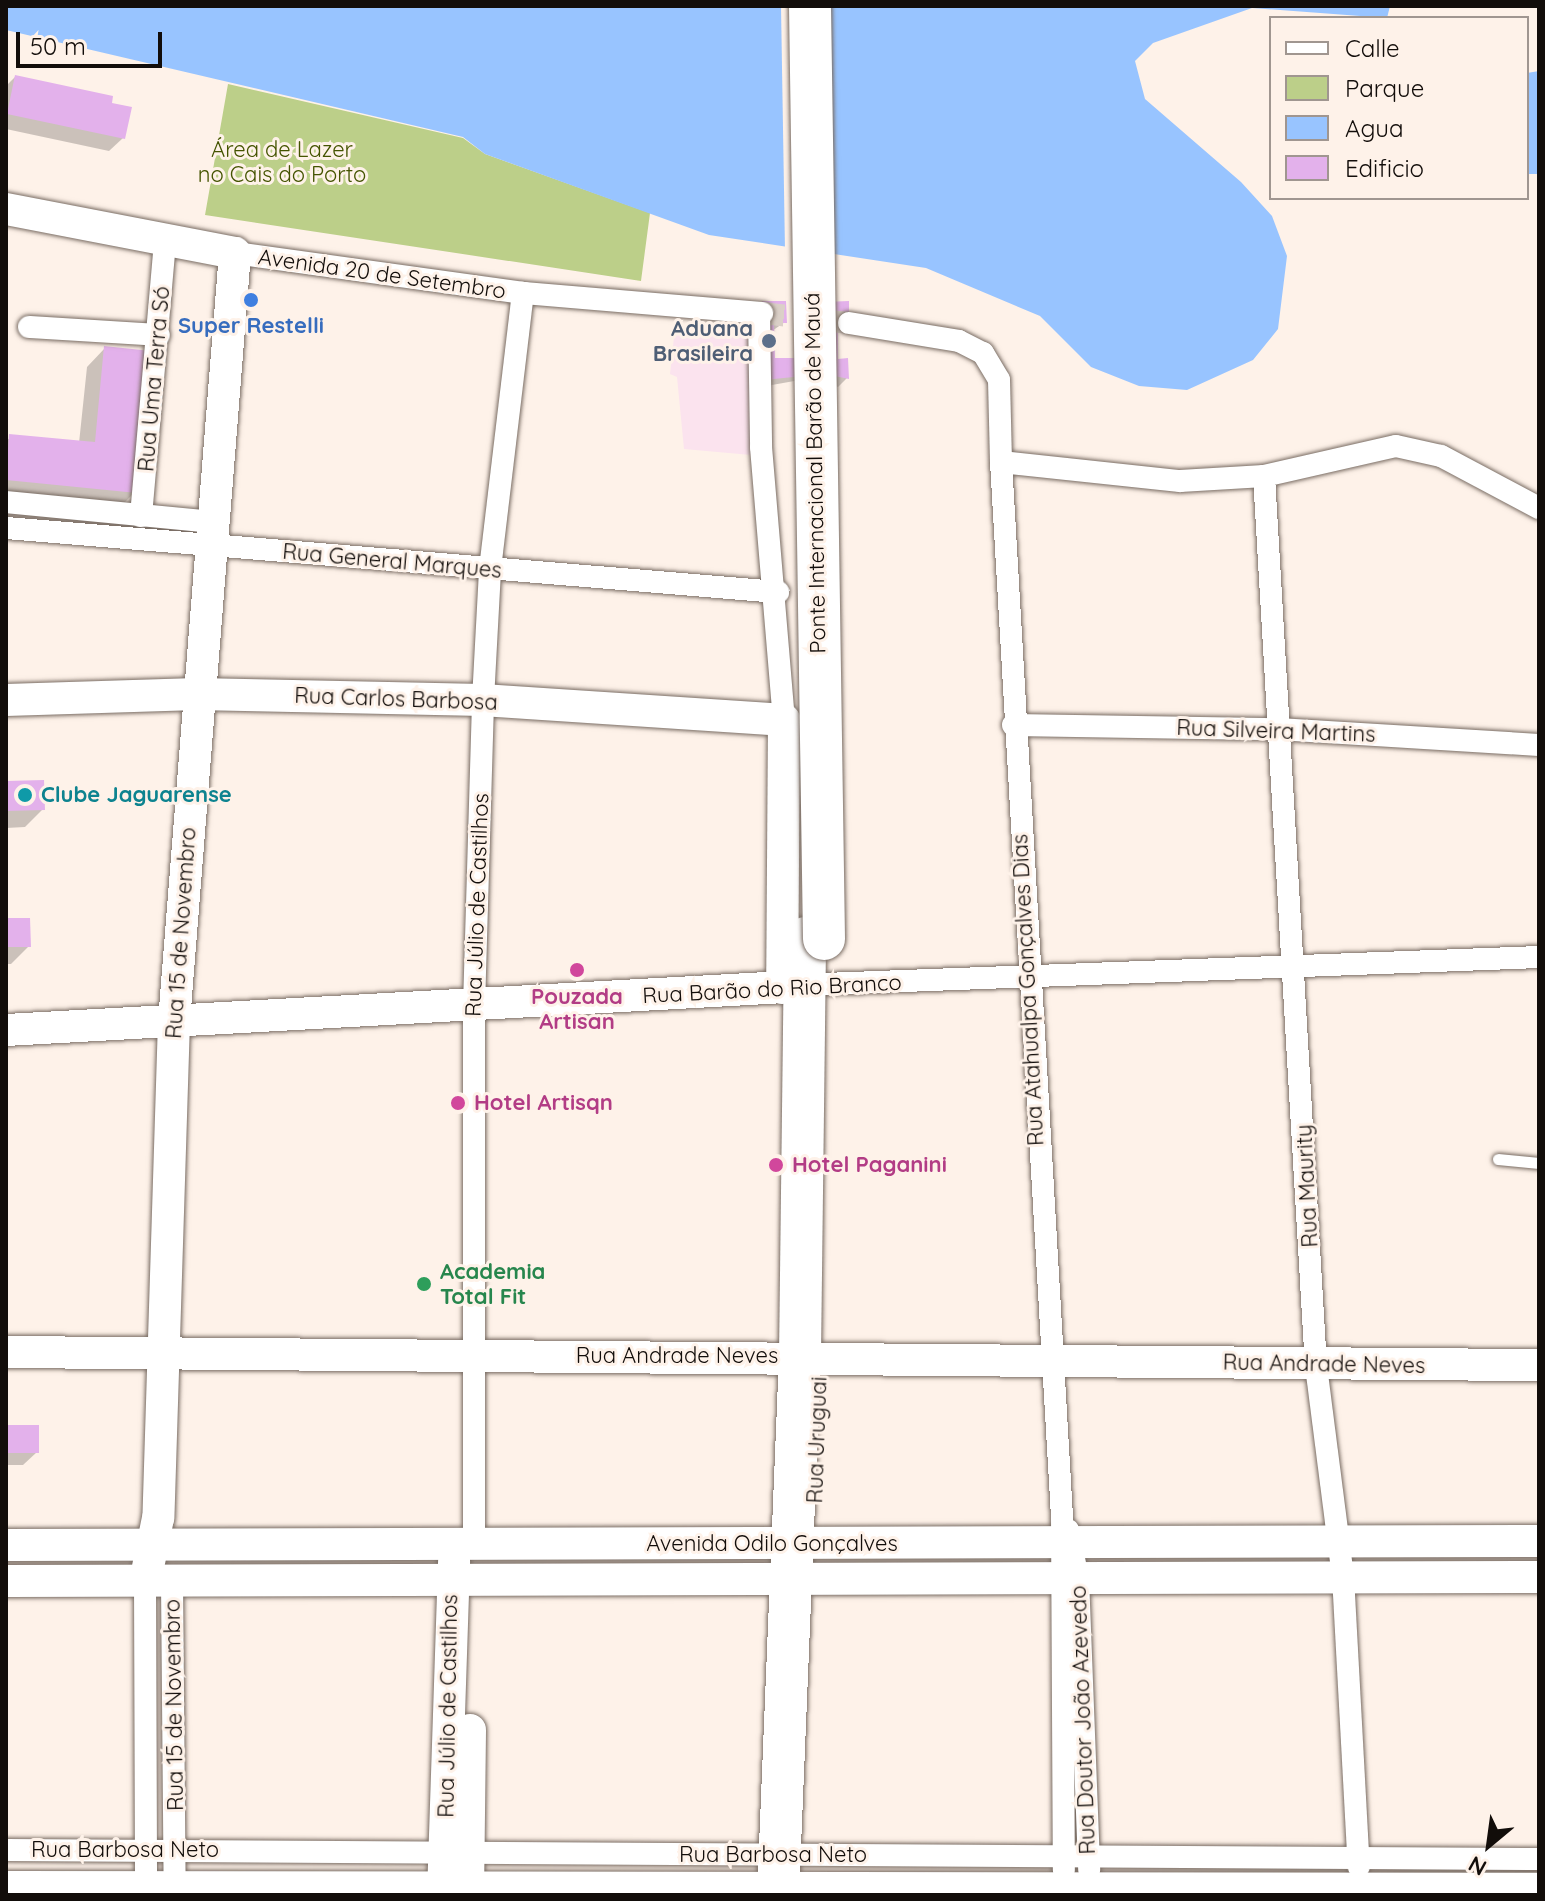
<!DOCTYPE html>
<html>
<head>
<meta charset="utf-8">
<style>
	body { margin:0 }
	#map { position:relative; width:1545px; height:1901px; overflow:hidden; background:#fef2e9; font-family:Quicksand,sans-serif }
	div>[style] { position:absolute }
	.commercial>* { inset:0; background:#fbe3ee }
	.green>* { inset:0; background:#bccf89 }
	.water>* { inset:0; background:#98c4ff }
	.pier>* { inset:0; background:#fef2e9 }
	.shadow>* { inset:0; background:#0003 }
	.building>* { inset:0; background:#e3b1eb }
	.street-tunnel>* { height:22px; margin-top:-11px; transform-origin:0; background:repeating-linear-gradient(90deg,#dbd0c8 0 22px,transparent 0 33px) }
	.roads { filter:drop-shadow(0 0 2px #796c63) drop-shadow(0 0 2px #796c63) }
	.lane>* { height:11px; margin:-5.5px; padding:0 5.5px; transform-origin:5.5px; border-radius:5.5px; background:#fff }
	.street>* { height:22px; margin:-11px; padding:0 11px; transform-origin:11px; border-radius:11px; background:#fff }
	.secondary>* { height:32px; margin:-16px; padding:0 16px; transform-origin:16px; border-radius:16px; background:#fff }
	.highway>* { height:42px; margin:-21px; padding:0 21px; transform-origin:21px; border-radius:21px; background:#fff }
	.bridges { filter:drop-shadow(0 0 2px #796c63) drop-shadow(0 0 2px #796c63) }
	.highway-bridge>* { height:42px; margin:-21px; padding:0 21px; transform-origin:21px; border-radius:21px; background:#fff }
	.dots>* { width:22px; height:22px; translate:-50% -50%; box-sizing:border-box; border:4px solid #fef2e9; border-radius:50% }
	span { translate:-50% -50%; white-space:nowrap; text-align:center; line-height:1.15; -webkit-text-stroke:6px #fef2e9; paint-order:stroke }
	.park-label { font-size:22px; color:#445400 }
	.street-label { font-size:22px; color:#120d0a }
	.shop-label { font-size:22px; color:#366cbe; font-weight:700 }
	.service-label { font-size:22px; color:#4e5e75; font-weight:700 }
	.right { translate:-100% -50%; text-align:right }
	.culture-label { font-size:22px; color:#0d838f; font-weight:700 }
	.left { translate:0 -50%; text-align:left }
	.hotel-label { font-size:22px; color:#b23c85; font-weight:700 }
	.leisure-label { font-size:22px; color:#27864d; font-weight:700 }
	.frame { position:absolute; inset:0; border:8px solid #120d0a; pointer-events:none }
	.legend { position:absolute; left:1269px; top:16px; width:260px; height:184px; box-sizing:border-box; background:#fef2e9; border:2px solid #a09690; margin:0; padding:10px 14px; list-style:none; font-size:24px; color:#120d0a }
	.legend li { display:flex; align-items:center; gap:16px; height:40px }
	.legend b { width:40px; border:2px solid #a09690 }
	.north { position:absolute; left:1449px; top:1805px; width:80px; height:80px; -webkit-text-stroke:6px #fef2e9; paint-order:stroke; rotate:209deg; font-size:22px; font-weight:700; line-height:32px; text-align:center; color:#120d0a }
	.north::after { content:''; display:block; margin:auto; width:28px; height:36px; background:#120d0a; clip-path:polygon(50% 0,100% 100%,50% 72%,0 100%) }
	.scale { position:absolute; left:16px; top:32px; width:146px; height:36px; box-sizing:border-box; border:4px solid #120d0a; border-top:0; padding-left:10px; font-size:24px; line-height:28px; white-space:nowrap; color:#120d0a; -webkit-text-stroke:6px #fef2e9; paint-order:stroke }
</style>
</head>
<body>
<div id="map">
	<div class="commercial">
		<i style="clip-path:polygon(675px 328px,751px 332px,751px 455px,684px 449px,677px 377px,670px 374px)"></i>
	</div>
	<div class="green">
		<i style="clip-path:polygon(228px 84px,463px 138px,485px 154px,650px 213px,641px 281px,205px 215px)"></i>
	</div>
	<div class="water">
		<i style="clip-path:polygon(6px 6px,1390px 6px,1387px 18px,1252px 8px,1153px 43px,1135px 61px,1145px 99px,1241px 182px,1272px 216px,1287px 256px,1278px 329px,1253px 360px,1187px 390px,1139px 386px,1091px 367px,1040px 316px,926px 268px,709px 235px,485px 154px,463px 137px,6px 30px)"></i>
		<i style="clip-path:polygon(1539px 71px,1539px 174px,1527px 174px,1527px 73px)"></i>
	</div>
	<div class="pier">
		<i style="clip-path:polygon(781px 6px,819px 6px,823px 256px,785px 251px)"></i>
	</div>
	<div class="shadow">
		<i style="clip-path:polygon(15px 77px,123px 138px,109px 151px,6px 129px,6px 86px)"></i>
		<i style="clip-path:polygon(754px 312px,785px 322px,772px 331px,773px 360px,817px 360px,816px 312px,847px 323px,836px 331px,836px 361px,847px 378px,838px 387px,817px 377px,755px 388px)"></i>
		<i style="clip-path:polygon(105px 348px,135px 492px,117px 510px,6px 499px,6px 439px,79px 443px,87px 367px)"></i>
		<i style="clip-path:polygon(6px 783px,43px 809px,25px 827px,6px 828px)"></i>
		<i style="clip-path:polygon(6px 920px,29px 946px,11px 964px,6px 964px)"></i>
		<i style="clip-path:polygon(6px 1427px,37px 1452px,23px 1465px,6px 1465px)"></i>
	</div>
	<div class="building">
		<i style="clip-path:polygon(15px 75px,113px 96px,112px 103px,132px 107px,125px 139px,7px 114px)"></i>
		<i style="clip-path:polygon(762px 301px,786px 301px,787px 323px,774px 323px,775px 358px,825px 358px,824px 302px,849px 301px,849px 323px,838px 324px,838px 359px,848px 358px,849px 379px,825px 374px,763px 380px)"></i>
		<i style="clip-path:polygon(104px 346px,151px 351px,137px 493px,6px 480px,9px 434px,95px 442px)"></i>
		<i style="clip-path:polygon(44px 780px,45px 810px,6px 811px,6px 781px)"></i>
		<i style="clip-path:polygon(6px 918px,30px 918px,31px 947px,6px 947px)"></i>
		<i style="clip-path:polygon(6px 1425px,39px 1425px,39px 1453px,6px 1453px)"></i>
	</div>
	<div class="street-tunnel">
		<i style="left:762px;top:313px;width:88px;rotate:6.6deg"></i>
	</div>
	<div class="roads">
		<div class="lane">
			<i style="left:1498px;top:1159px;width:41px;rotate:5.6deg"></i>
		</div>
		<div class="street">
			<i style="left:235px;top:253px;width:291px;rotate:7.9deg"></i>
			<i style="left:523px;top:293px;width:240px;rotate:4.8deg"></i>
			<i style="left:759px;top:313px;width:134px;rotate:89.1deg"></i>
			<i style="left:761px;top:447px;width:274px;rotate:85.2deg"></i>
			<i style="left:849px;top:323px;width:111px;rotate:9.3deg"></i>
			<i style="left:959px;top:341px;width:27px;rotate:27deg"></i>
			<i style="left:983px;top:353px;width:31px;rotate:59deg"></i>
			<i style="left:999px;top:380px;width:82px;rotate:88.6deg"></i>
			<i style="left:1001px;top:462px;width:180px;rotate:6.1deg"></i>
			<i style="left:1180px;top:481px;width:84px;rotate:-3.4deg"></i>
			<i style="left:1264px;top:476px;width:135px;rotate:-12.8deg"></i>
			<i style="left:1396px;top:446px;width:46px;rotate:12.5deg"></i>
			<i style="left:1441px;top:456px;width:111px;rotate:28deg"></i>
			<i style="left:29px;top:327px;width:130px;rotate:3.5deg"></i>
			<i style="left:1001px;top:462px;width:1057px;rotate:86.69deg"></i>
			<i style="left:1062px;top:1517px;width:353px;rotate:89.7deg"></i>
			<i style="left:1264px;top:476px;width:892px;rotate:86.66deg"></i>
			<i style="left:1316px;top:1366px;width:212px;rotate:82.7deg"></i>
			<i style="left:1343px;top:1576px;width:291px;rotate:86.9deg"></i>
			<i style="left:6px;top:502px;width:210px;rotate:5.5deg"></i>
			<i style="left:141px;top:516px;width:275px;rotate:-85deg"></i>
			<i style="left:6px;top:528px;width:775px;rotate:4.74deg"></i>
			<i style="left:1013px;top:725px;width:265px;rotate:0.9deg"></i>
			<i style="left:1278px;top:729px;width:261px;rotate:3.5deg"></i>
			<i style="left:824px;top:984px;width:716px;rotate:-2.16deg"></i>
			<i style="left:1068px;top:1530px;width:49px;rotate:78.2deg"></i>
			<i style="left:1078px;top:1578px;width:292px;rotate:87.8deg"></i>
			<i style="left:474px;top:1546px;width:540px;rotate:-90deg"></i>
			<i style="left:474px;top:1006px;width:306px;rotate:-88.3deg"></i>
			<i style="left:483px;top:700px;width:131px;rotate:-86.9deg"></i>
			<i style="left:490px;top:569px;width:278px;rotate:-83.2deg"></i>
			<i style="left:145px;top:1582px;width:313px;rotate:89.8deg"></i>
			<i style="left:172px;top:1582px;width:313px;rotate:89.5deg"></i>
			<i style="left:6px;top:1850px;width:1533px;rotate:0.34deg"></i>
			<i style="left:6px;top:1882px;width:1533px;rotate:0.07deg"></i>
		</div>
		<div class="secondary">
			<i style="left:6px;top:209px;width:233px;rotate:10.9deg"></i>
			<i style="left:235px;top:253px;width:770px;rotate:94.54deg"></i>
			<i style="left:174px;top:1021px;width:497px;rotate:91.8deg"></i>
			<i style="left:158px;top:1518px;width:65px;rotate:101.5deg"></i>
			<i style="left:6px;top:700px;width:191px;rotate:-1.8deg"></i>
			<i style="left:197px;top:694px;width:286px;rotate:1.2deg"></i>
			<i style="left:483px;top:700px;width:302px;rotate:3.8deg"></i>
			<i style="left:784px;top:720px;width:268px;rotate:90.4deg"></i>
			<i style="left:6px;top:1030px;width:797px;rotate:-3.16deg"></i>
			<i style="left:6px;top:1352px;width:1533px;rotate:0.49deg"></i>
			<i style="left:6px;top:1545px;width:1533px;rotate:-0.15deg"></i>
			<i style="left:6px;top:1581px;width:1533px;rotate:-0.15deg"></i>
			<i style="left:443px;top:1895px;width:334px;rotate:-88.1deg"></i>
			<i style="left:468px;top:1895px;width:165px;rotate:-89.3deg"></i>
		</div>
		<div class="highway">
			<i style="left:778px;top:1895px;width:539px;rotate:-87.66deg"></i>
			<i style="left:800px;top:1356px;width:418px;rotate:-89.3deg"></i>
		</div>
	</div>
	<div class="bridges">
		<div class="highway-bridge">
			<i style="left:810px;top:6px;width:933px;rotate:89.14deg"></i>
		</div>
	</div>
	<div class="dots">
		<i style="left:251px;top:300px;background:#3f7fe0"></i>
		<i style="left:769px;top:341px;background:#5c6f8a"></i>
		<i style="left:25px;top:795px;background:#0f9aa8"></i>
		<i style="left:577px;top:970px;background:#d1479c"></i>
		<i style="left:458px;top:1103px;background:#d1479c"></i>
		<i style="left:776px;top:1165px;background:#d1479c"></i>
		<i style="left:424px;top:1284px;background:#2e9e5b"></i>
	</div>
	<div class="park-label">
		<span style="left:282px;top:162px">Área de Lazer<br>no Cais do Porto</span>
	</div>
	<div class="street-label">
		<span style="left:382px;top:274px;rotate:8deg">Avenida 20 de Setembro</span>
		<span style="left:154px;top:379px;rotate:-85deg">Rua Uma Terra Só</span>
		<span style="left:815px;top:473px;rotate:-91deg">Ponte Internacional Barão de Mauá</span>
		<span style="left:392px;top:561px;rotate:5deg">Rua General Marques</span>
		<span style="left:396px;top:699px;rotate:2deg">Rua Carlos Barbosa</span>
		<span style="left:1276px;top:731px;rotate:2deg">Rua Silveira Martins</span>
		<span style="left:477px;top:905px;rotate:-88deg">Rua Júlio de Castilhos</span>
		<span style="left:181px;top:933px;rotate:-86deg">Rua 15 de Novembro</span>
		<span style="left:772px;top:989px;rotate:-3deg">Rua Barão do Rio Branco</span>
		<span style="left:1028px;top:990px;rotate:-93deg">Rua Atahualpa Gonçalves Dias</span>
		<span style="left:1307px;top:1186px;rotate:-93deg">Rua Maurity</span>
		<span style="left:677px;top:1356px">Rua Andrade Neves</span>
		<span style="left:1324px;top:1364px;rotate:1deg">Rua Andrade Neves</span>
		<span style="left:817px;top:1440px;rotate:-88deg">Rua Uruguai</span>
		<span style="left:772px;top:1544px">Avenida Odilo Gonçalves</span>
		<span style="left:174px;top:1705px;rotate:-91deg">Rua 15 de Novembro</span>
		<span style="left:448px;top:1706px;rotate:-89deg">Rua Júlio de Castilhos</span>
		<span style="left:1083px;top:1720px;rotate:-92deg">Rua Doutor João Azevedo</span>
		<span style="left:125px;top:1850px">Rua Barbosa Neto</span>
		<span style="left:773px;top:1855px">Rua Barbosa Neto</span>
	</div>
	<div class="shop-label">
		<span style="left:251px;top:326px">Super Restelli</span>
	</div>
	<div class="service-label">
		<span class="right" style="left:753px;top:341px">Aduana<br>Brasileira</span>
	</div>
	<div class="culture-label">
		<span class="left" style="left:41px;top:795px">Clube Jaguarense</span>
	</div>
	<div class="hotel-label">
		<span style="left:577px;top:1009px">Pouzada<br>Artisan</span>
		<span class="left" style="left:474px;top:1103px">Hotel Artisqn</span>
		<span class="left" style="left:792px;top:1165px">Hotel Paganini</span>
	</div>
	<div class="leisure-label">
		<span class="left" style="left:440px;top:1284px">Academia<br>Total Fit</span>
	</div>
	<div class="frame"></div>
	<ul class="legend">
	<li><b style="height:10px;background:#fff"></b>Calle</li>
	<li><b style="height:22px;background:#bccf89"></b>Parque</li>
	<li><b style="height:22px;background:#98c4ff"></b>Agua</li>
	<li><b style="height:22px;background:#e3b1eb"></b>Edificio</li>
	</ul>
	<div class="north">N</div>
	<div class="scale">50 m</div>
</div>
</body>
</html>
